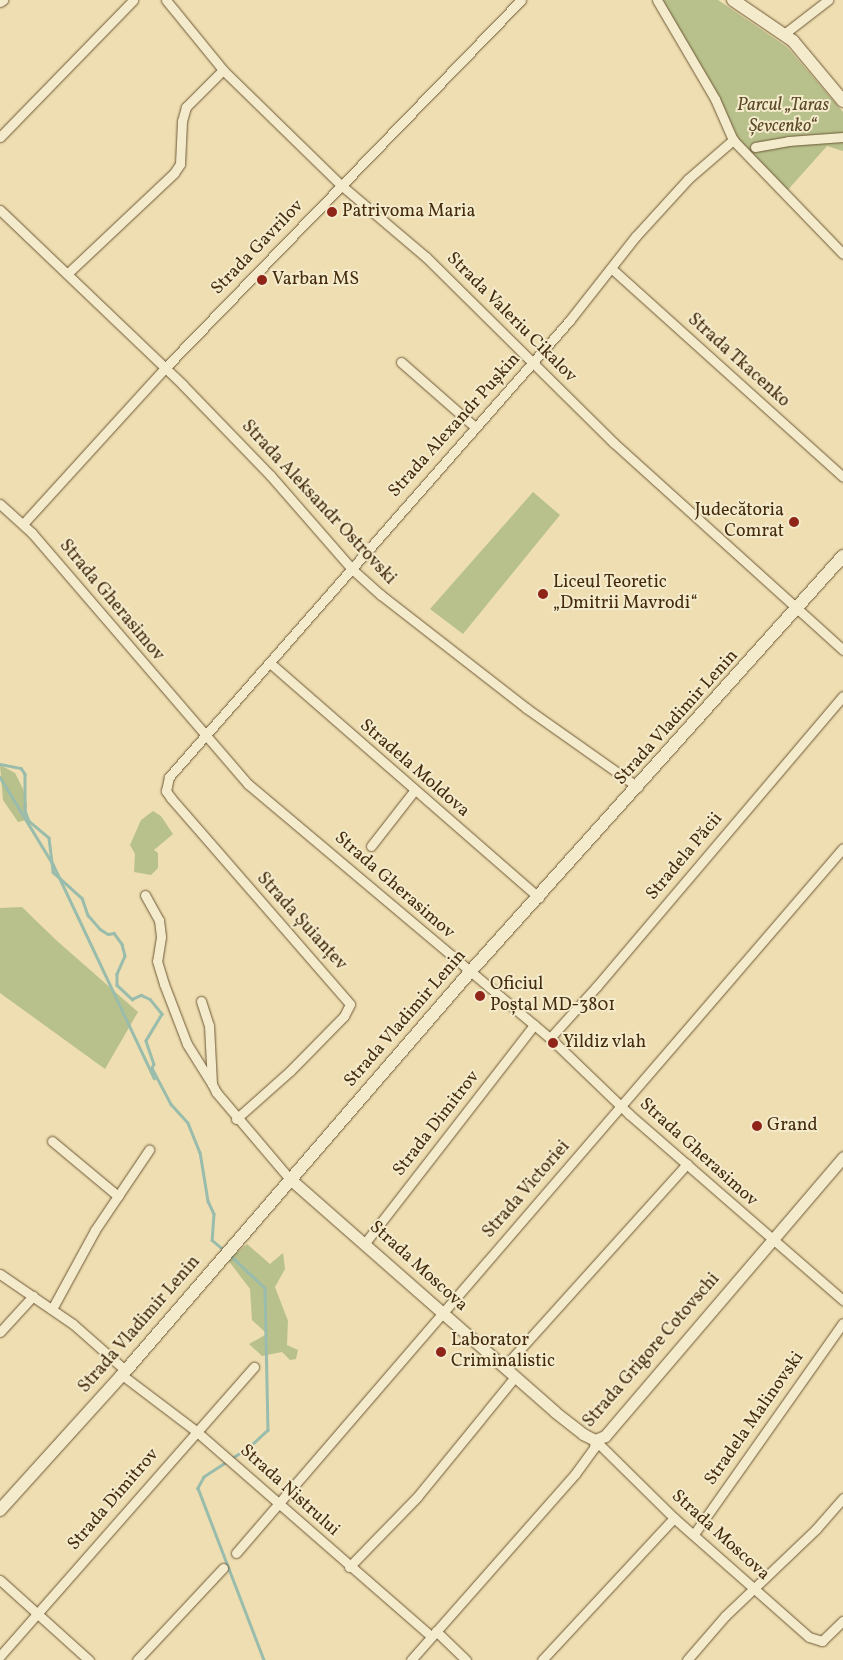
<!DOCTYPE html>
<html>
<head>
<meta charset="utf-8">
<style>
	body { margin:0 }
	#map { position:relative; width:843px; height:1660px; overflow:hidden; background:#eedeb1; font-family:Vollkorn,serif }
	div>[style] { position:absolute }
	.green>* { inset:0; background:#b8c18c }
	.stream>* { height:2.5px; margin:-1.25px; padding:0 1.25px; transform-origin:1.25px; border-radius:1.25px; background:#99bcac }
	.roads { filter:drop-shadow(0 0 1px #6e5836) drop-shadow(0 0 1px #6e5836) }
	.minor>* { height:9px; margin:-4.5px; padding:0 4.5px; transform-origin:4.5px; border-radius:4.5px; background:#f4eacc }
	.tertiary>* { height:11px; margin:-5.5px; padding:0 5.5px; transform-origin:5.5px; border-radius:5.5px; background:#f4eacc }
	.secondary>* { height:12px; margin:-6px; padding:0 6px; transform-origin:6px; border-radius:6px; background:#f4eacc }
	.dots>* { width:14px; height:14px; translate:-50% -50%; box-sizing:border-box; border:2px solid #f4eacc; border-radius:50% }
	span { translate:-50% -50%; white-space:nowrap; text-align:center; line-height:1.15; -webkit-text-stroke:4px #f4eacc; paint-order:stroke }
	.park-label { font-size:18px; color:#5b4a26; font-style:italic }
	.poi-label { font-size:18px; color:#442c0d }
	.left { translate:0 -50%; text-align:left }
	.right { translate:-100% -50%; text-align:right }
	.street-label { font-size:18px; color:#442c0d }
</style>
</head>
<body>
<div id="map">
	<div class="green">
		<i style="clip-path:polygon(663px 0,718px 0,787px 47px,843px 112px,843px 151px,827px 146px,786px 192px,746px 152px)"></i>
		<i style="clip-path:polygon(533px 492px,560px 515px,463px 634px,430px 609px)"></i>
		<i style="clip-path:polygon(0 765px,15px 773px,23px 789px,27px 804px,26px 820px,18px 822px,3px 800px)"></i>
		<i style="clip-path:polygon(153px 811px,161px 816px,173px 834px,154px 850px,158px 853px,158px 868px,151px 875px,134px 872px,135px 854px,130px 845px,141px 820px)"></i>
		<i style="clip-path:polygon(22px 907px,56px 940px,138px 1012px,105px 1069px,0 993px,0 908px)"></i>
		<i style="clip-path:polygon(247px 1244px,270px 1264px,283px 1253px,285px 1269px,275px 1287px,288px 1321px,287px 1345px,298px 1350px,296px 1359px,290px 1360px,282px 1352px,262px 1356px,249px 1344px,267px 1334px,252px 1320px,250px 1289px,228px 1260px)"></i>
	</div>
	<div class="stream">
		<i style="left:0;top:764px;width:21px;rotate:11deg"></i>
		<i style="left:21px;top:768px;width:7px;rotate:56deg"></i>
		<i style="left:25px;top:774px;width:37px;rotate:90deg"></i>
		<i style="left:25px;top:811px;width:11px;rotate:68deg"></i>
		<i style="left:29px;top:821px;width:26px;rotate:40deg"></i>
		<i style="left:49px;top:838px;width:34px;rotate:83deg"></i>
		<i style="left:53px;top:872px;width:39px;rotate:42deg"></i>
		<i style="left:82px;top:898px;width:18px;rotate:71deg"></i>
		<i style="left:88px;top:915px;width:18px;rotate:49deg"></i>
		<i style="left:100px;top:929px;width:9px;rotate:32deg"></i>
		<i style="left:108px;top:934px;width:6px;rotate:-9deg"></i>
		<i style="left:114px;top:933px;width:14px;rotate:54deg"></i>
		<i style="left:122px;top:944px;width:12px;rotate:76deg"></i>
		<i style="left:125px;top:956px;width:20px;rotate:114deg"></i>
		<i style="left:117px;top:974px;width:11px;rotate:90deg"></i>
		<i style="left:117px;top:985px;width:21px;rotate:43deg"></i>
		<i style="left:132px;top:999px;width:10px;rotate:-24deg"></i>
		<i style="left:141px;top:995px;width:10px;rotate:24deg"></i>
		<i style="left:150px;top:999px;width:19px;rotate:51deg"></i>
		<i style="left:162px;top:1014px;width:31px;rotate:121deg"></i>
		<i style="left:146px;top:1041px;width:24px;rotate:71deg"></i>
		<i style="left:154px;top:1064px;width:4px;rotate:117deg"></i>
		<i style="left:152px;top:1068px;width:41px;rotate:62.2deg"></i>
		<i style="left:171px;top:1104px;width:25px;rotate:48deg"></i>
		<i style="left:188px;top:1123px;width:31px;rotate:68deg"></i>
		<i style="left:200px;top:1152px;width:50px;rotate:80.7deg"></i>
		<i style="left:208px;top:1201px;width:14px;rotate:65deg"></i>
		<i style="left:214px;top:1214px;width:26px;rotate:94deg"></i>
		<i style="left:212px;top:1240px;width:17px;rotate:40deg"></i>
		<i style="left:0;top:777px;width:102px;rotate:58.7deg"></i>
		<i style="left:53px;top:864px;width:237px;rotate:64.7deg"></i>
		<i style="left:231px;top:1256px;width:47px;rotate:43.3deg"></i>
		<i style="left:265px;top:1288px;width:142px;rotate:88.8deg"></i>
		<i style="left:268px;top:1430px;width:25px;rotate:137deg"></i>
		<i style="left:250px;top:1447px;width:55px;rotate:146.9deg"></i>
		<i style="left:204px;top:1477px;width:13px;rotate:119deg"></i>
		<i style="left:198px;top:1488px;width:184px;rotate:69deg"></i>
	</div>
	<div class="roads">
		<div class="minor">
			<i style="left:166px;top:0;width:90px;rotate:50.8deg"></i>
			<i style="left:223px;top:70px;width:165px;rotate:44.3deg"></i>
			<i style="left:341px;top:185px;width:111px;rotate:40.3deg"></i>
			<i style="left:426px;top:257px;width:264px;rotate:44.7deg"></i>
			<i style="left:614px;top:443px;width:309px;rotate:42.1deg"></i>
			<i style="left:657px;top:0;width:115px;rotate:59.6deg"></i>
			<i style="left:715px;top:99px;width:45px;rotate:66.3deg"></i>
			<i style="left:733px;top:140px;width:158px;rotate:46deg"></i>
			<i style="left:0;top:2px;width:4px;rotate:-34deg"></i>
			<i style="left:784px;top:34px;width:56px;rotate:-37.7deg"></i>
			<i style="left:0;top:137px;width:191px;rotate:-45.8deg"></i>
			<i style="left:755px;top:147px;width:34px;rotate:-10deg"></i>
			<i style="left:788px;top:141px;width:55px;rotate:-4.2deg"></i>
			<i style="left:0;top:210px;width:253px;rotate:43.7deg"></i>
			<i style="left:183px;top:385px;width:125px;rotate:46deg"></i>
			<i style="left:270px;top:475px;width:126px;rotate:48.9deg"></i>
			<i style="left:353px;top:570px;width:38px;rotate:42deg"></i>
			<i style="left:381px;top:595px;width:184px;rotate:37.9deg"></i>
			<i style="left:526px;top:708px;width:137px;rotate:35.2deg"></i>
			<i style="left:611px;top:268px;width:312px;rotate:42deg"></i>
			<i style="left:68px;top:273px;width:146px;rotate:-43.3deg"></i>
			<i style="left:174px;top:173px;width:11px;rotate:-56deg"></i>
			<i style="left:180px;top:164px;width:43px;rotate:-87.3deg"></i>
			<i style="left:182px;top:121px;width:15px;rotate:-74deg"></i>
			<i style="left:186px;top:107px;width:52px;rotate:-45deg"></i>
			<i style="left:401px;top:362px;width:98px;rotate:41.3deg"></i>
			<i style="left:0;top:504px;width:43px;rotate:42.2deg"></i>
			<i style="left:32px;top:533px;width:331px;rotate:49.3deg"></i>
			<i style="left:248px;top:784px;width:395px;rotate:40.1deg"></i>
			<i style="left:550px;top:1038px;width:110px;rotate:43.9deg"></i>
			<i style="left:629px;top:1114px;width:284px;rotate:41deg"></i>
			<i style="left:23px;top:524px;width:211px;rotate:-47.7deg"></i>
			<i style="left:165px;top:368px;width:512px;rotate:-45.95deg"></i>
			<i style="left:270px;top:663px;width:357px;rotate:41.1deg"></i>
			<i style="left:371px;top:846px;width:70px;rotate:-52deg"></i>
			<i style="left:145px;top:895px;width:29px;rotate:61deg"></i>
			<i style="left:159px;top:920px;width:17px;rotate:83deg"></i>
			<i style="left:161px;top:937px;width:24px;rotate:99deg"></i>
			<i style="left:157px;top:961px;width:24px;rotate:73deg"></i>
			<i style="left:164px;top:984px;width:64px;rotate:69deg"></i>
			<i style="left:187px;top:1044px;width:47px;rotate:58deg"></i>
			<i style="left:201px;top:1001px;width:25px;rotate:72deg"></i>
			<i style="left:209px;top:1025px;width:59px;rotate:87.1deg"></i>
			<i style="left:212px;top:1084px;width:9px;rotate:63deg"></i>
			<i style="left:216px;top:1092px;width:113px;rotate:49.7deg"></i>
			<i style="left:550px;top:1038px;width:70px;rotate:-47.9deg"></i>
			<i style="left:597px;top:986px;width:380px;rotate:-49.7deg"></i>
			<i style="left:236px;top:1119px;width:72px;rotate:-41.6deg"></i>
			<i style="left:290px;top:1071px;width:77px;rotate:-45.5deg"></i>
			<i style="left:344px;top:1016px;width:13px;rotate:-63deg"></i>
			<i style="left:350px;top:1004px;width:273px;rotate:-131deg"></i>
			<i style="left:171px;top:798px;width:9px;rotate:-126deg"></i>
			<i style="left:166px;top:791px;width:14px;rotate:-78deg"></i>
			<i style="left:169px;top:777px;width:607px;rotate:-48.74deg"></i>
			<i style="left:569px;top:321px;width:108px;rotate:-51.8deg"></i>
			<i style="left:636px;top:236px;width:77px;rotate:-47.6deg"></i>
			<i style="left:688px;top:179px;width:60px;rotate:-40.9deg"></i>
			<i style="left:52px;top:1141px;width:86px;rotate:39.8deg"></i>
			<i style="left:365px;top:1243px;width:276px;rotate:-52.2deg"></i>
			<i style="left:0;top:1274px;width:88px;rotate:34.4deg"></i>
			<i style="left:73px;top:1324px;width:69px;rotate:41.5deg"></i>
			<i style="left:52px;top:1309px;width:90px;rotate:-61.4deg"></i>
			<i style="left:95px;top:1230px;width:97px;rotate:-56deg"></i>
			<i style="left:0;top:1332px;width:49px;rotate:-47.5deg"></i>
			<i style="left:505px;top:1366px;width:272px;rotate:-48deg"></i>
			<i style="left:122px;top:1375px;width:93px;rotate:37.1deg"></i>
			<i style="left:196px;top:1431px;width:312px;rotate:41.1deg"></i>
			<i style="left:595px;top:1440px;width:111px;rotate:44.6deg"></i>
			<i style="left:674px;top:1518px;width:180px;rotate:41.4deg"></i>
			<i style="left:809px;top:1637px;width:14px;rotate:17deg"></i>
			<i style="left:822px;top:1641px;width:29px;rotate:-44deg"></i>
			<i style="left:694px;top:1534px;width:258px;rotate:-54.8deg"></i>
			<i style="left:236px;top:1553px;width:930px;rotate:-49.27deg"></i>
			<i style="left:349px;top:1567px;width:98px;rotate:-45.8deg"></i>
			<i style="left:417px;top:1497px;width:155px;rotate:-50.8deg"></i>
			<i style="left:0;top:1580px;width:120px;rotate:42deg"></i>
			<i style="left:436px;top:1631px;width:42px;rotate:44deg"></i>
			<i style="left:0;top:1656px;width:385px;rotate:-48.7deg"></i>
			<i style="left:137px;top:1660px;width:126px;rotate:-46.9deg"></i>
			<i style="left:411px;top:1660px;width:248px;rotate:-48.6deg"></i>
			<i style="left:575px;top:1474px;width:32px;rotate:-54deg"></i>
			<i style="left:594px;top:1448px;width:8px;rotate:-83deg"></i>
			<i style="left:542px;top:1660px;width:194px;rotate:-47.1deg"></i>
			<i style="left:687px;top:1660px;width:58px;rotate:-49.2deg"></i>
			<i style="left:725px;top:1616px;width:126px;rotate:-43.7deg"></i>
			<i style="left:816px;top:1529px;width:41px;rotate:-48.9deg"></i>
		</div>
		<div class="tertiary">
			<i style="left:289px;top:1178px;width:354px;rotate:41.3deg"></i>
			<i style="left:555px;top:1412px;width:36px;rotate:38deg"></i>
			<i style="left:583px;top:1434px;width:13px;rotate:27deg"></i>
			<i style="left:595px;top:1440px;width:11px;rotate:-22deg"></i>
			<i style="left:605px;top:1436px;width:367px;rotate:-49.5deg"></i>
		</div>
		<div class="secondary">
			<i style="left:733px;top:0;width:73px;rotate:34.3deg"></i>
			<i style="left:793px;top:41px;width:78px;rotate:50.2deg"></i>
			<i style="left:0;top:1510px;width:182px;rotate:-47.9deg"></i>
			<i style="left:122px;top:1375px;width:532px;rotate:-49.19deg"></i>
			<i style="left:470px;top:972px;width:559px;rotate:-48.12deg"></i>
		</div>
	</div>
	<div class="dots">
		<i style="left:332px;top:212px;background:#8f2418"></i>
		<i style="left:262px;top:280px;background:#8f2418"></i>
		<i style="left:794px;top:522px;background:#8f2418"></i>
		<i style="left:543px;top:594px;background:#8f2418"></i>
		<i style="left:480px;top:996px;background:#8f2418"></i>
		<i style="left:553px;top:1043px;background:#8f2418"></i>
		<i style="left:757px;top:1126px;background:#8f2418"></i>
		<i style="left:441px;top:1352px;background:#8f2418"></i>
	</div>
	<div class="park-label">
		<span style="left:783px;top:117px">Parcul „Taras<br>Șevcenko“</span>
	</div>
	<div class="poi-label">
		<span class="left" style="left:342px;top:212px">Patrivoma Maria</span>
		<span class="left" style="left:272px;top:280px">Varban MS</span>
		<span class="right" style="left:784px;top:522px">Judecătoria<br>Comrat</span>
		<span class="left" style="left:553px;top:594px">Liceul Teoretic<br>„Dmitrii Mavrodi“</span>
		<span class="left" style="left:490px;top:996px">Oficiul<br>Poștal MD-3801</span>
		<span class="left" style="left:563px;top:1043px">Yildiz vlah</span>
		<span class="left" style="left:767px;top:1126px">Grand</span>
		<span class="left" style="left:451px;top:1352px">Laborator<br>Criminalistic</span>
	</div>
	<div class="street-label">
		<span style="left:258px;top:248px;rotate:-46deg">Strada Gavrilov</span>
		<span style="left:511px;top:318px;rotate:45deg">Strada Valeriu Cikalov</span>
		<span style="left:738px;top:361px;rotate:42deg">Strada Tkacenko</span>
		<span style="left:455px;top:426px;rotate:-48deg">Strada Alexandr Pușkin</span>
		<span style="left:318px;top:503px;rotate:47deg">Strada Aleksandr Ostrovski</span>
		<span style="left:111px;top:601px;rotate:50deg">Strada Gherasimov</span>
		<span style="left:677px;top:718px;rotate:-48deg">Strada Vladimir Lenin</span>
		<span style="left:414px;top:769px;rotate:41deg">Stradela Moldova</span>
		<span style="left:685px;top:857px;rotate:-50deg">Stradela Păcii</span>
		<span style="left:394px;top:886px;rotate:41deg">Strada Gherasimov</span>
		<span style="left:301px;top:922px;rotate:48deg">Strada Șuianțev</span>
		<span style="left:406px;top:1019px;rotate:-49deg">Strada Vladimir Lenin</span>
		<span style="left:437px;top:1124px;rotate:-52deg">Strada Dimitrov</span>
		<span style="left:698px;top:1153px;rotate:42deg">Strada Gherasimov</span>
		<span style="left:527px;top:1190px;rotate:-49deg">Strada Victoriei</span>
		<span style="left:418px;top:1267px;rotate:42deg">Strada Moscova</span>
		<span style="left:140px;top:1325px;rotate:-49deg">Strada Vladimir Lenin</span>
		<span style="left:652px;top:1351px;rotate:-49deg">Strada Grigore Cotovschi</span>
		<span style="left:755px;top:1419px;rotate:-55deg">Stradela Malinovski</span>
		<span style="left:289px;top:1491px;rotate:42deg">Strada Nistrului</span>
		<span style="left:114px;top:1500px;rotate:-49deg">Strada Dimitrov</span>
		<span style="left:720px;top:1536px;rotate:42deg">Strada Moscova</span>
	</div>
</div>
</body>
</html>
